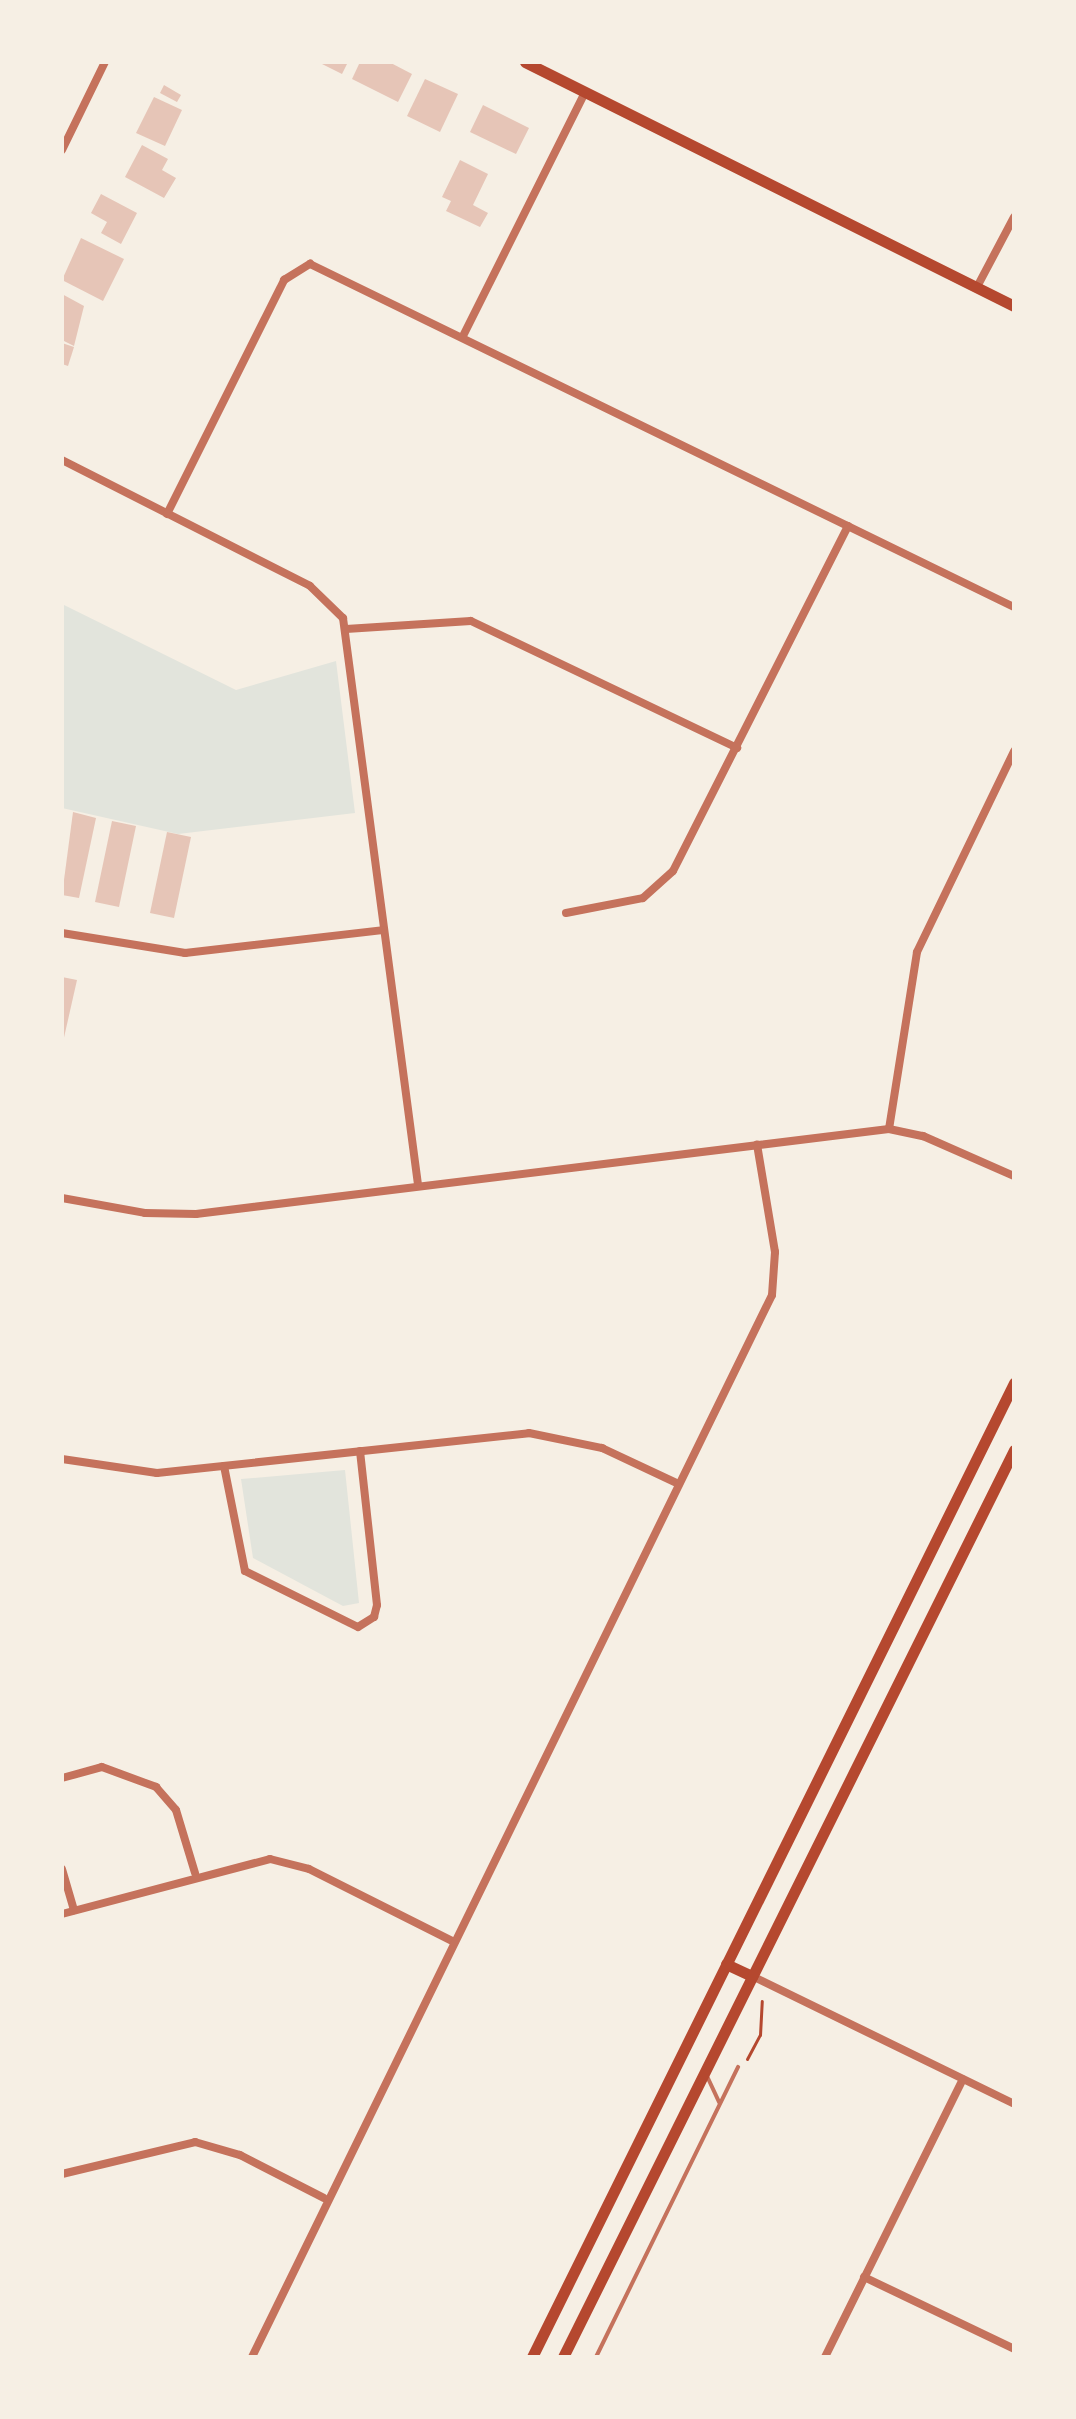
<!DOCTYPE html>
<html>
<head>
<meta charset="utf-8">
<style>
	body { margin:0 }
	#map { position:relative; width:1076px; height:2419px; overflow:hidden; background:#f6efe4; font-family:Ubuntu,sans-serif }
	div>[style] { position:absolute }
	.green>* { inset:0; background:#e2e4dc }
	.building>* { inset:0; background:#e6c5b7 }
	.path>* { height:3px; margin:-1.5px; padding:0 1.5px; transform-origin:1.5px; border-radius:1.5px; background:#b5482f }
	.service>* { height:4px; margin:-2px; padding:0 2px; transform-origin:2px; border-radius:2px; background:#c5725c }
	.minor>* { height:8px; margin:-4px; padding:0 4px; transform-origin:4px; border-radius:4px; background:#c5725c }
	.secondary>* { height:11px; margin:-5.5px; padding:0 5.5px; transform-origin:5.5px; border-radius:5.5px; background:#b5482f }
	span { translate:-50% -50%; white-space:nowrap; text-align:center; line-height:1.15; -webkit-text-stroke:7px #f6efe4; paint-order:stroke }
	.frame { position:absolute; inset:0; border:64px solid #f6efe4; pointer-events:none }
</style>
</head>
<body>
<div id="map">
	<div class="green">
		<i style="clip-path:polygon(62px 604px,236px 690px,336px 661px,355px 813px,178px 834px,62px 808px)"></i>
		<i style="clip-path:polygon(345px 1470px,359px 1603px,343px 1606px,253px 1558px,241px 1479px)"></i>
	</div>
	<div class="building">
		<i style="clip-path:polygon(318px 62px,348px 62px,342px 74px)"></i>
		<i style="clip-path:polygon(360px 62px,389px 62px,412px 74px,398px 102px,352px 79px)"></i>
		<i style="clip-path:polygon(425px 79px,458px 94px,440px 132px,407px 116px)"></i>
		<i style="clip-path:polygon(164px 85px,181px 95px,177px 102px,160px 93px)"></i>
		<i style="clip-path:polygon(154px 97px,182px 110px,165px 146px,136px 133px)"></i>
		<i style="clip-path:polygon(483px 105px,529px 128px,516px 154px,470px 132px)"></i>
		<i style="clip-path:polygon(142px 145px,168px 159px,162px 170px,176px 178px,164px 198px,125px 177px)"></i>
		<i style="clip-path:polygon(460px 160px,488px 174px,473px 205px,488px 213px,480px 227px,446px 211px,451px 201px,442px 197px)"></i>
		<i style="clip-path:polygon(101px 194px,137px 213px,121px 244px,101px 233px,107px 222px,91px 213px)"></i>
		<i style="clip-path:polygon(81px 238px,124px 259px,103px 301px,62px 280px)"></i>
		<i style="clip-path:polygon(62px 294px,84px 306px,74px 346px,62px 340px)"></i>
		<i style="clip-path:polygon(62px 343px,74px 347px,68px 366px,62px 364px)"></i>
		<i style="clip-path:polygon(73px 812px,96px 818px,79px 898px,62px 895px)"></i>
		<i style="clip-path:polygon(112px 821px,136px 826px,119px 907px,95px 902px)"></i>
		<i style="clip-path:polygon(167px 832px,191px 837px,174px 918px,150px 913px)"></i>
		<i style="clip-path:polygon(62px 977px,77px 980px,63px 1042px,62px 1042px)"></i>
	</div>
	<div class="path">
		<i style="left:747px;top:2059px;width:27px;rotate:-62deg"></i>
		<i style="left:760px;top:2035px;width:34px;rotate:-87deg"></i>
	</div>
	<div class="service">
		<i style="left:706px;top:2074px;width:31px;rotate:65deg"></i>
		<i style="left:596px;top:2357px;width:323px;rotate:-63.9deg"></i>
	</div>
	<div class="minor">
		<i style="left:62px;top:150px;width:98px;rotate:-64deg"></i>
		<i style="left:977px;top:287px;width:79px;rotate:-62.1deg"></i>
		<i style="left:463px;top:336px;width:273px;rotate:-63.4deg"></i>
		<i style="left:62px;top:460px;width:278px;rotate:26.9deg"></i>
		<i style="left:310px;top:586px;width:46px;rotate:44.1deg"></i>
		<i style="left:343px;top:618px;width:572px;rotate:82.46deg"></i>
		<i style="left:167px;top:514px;width:262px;rotate:-63.4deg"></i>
		<i style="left:284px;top:280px;width:31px;rotate:-32deg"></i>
		<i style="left:310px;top:264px;width:783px;rotate:25.98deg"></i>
		<i style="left:346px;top:629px;width:125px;rotate:-3.7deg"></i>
		<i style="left:471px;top:621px;width:295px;rotate:25.5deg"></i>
		<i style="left:566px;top:913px;width:78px;rotate:-11deg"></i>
		<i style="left:643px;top:898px;width:40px;rotate:-42deg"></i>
		<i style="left:673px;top:871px;width:387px;rotate:-63.1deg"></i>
		<i style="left:62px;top:933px;width:125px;rotate:9.2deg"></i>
		<i style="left:185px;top:953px;width:199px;rotate:-6.6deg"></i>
		<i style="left:889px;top:1129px;width:179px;rotate:-81deg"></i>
		<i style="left:917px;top:952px;width:223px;rotate:-64.2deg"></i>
		<i style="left:62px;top:1198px;width:84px;rotate:10.2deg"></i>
		<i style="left:145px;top:1213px;width:51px;rotate:1.1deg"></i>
		<i style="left:196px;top:1214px;width:698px;rotate:-6.99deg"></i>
		<i style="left:889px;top:1129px;width:35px;rotate:12deg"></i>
		<i style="left:923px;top:1136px;width:99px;rotate:23.7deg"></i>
		<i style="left:62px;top:1459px;width:96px;rotate:8.4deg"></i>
		<i style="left:157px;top:1473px;width:374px;rotate:-6.1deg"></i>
		<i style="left:529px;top:1433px;width:75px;rotate:11.6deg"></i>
		<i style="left:602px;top:1448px;width:85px;rotate:25.1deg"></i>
		<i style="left:224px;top:1466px;width:107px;rotate:78.7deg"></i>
		<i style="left:245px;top:1571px;width:126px;rotate:26.4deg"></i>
		<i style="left:358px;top:1627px;width:19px;rotate:-32deg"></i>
		<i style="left:374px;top:1617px;width:12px;rotate:-76deg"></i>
		<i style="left:377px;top:1605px;width:155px;rotate:-96.3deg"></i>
		<i style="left:62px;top:1778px;width:41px;rotate:-15.4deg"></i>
		<i style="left:102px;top:1767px;width:58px;rotate:20.3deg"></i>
		<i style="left:156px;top:1787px;width:30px;rotate:49deg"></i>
		<i style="left:176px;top:1810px;width:66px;rotate:73.2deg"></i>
		<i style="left:62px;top:1869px;width:43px;rotate:73.7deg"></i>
		<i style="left:62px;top:1914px;width:215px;rotate:-14.8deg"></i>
		<i style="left:270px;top:1859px;width:40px;rotate:14.4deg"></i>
		<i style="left:309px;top:1869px;width:160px;rotate:26.7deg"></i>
		<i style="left:752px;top:1976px;width:292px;rotate:26deg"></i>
		<i style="left:62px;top:2174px;width:137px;rotate:-13.5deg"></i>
		<i style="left:195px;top:2142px;width:47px;rotate:16.1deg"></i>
		<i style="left:240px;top:2155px;width:94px;rotate:27.1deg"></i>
		<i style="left:864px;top:2277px;width:166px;rotate:25.6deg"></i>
		<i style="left:252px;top:2357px;width:1182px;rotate:-63.91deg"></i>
		<i style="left:772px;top:1295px;width:43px;rotate:-86deg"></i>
		<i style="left:775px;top:1252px;width:109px;rotate:-99.5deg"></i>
		<i style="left:825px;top:2357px;width:310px;rotate:-63.6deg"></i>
	</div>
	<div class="secondary">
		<i style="left:525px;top:62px;width:546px;rotate:26.52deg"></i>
		<i style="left:726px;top:1964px;width:29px;rotate:25deg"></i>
		<i style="left:532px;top:2357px;width:1087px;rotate:-63.67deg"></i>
		<i style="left:563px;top:2357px;width:1013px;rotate:-63.56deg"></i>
	</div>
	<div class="frame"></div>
</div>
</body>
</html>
